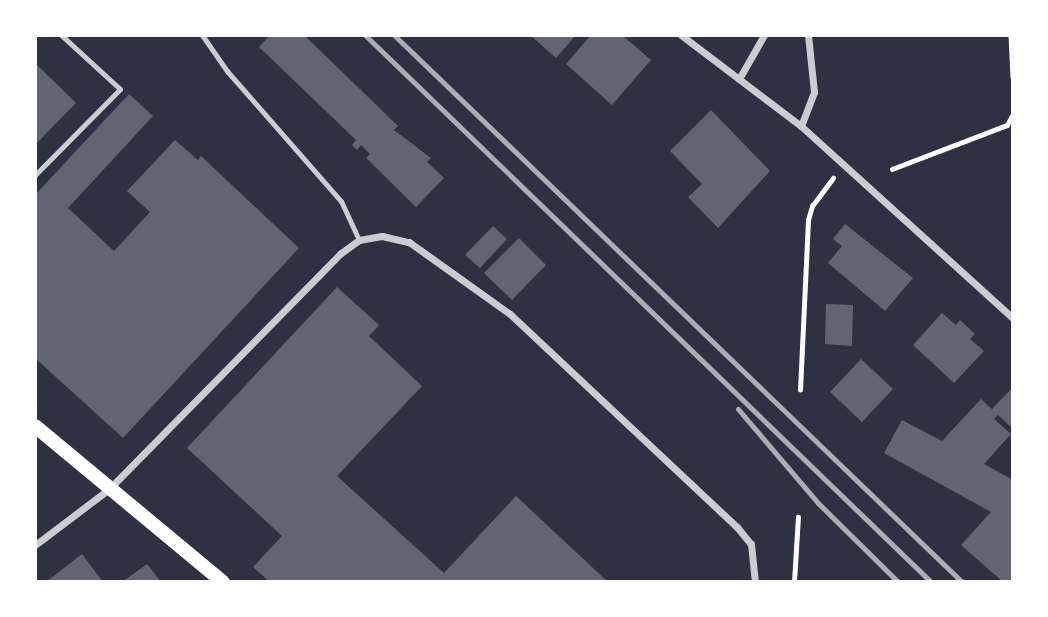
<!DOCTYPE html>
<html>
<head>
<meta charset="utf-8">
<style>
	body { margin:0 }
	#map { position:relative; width:1048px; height:617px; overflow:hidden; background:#2d3142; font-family:"DM Sans",sans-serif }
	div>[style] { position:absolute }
	.building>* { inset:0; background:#626471 }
	.path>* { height:4.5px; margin:-2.25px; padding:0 2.25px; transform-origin:2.25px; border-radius:2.25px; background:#fff }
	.service>* { height:5px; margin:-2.5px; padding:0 2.5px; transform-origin:2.5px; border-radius:2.5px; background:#caccd0 }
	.minor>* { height:7px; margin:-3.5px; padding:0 3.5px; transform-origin:3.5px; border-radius:3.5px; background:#caccd0 }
	.secondary>* { height:14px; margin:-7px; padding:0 7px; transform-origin:7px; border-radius:7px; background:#fff }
	.rail>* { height:5px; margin:-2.5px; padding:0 2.5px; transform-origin:2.5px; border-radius:2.5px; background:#abadb3 }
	span { translate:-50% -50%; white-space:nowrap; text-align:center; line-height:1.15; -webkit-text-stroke:7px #fff; paint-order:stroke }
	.frame { position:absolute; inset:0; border:37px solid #fff; pointer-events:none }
</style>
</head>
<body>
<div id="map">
	<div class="building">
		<i style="clip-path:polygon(270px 35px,304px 35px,398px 126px,394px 130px,431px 158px,427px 162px,444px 178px,416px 207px,366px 158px,370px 154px,361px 145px,357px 150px,352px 145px,356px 140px,259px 47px)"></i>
		<i style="clip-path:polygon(530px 35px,576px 35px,556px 58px)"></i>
		<i style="clip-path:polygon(591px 35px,622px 35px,651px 60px,612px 105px,566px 64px)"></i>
		<i style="clip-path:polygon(35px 63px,76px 103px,35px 145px)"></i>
		<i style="clip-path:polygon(129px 94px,153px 116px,68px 208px,114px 251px,150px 212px,127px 191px,175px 140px,198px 160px,201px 156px,299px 248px,123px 438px,35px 358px,35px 195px)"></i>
		<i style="clip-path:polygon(711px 110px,770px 171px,718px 228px,688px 197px,702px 184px,670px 151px)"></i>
		<i style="clip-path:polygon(845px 224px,913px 278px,885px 311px,828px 263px,842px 246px,833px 239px)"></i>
		<i style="clip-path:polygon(493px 226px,507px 239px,480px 268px,465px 255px)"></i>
		<i style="clip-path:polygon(519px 238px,546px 265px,512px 300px,484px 273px)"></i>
		<i style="clip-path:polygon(337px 287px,379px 325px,369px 336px,422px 386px,337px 476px,444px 573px,516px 496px,608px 582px,270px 582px,253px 567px,282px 536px,187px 448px)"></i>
		<i style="clip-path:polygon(826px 304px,853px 305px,852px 346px,825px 344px)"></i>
		<i style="clip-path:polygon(942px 313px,956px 325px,960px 320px,975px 334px,970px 339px,984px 351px,954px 383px,913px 345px)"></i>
		<i style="clip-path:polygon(861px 359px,893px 389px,862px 422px,830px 392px)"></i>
		<i style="clip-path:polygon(1013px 387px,1013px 429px,998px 415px,994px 419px,1011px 434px,984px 464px,1013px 480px,1013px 582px,1003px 582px,961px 545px,991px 512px,884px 453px,902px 420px,942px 441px,981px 399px,992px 409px)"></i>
		<i style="clip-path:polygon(82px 554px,103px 582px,46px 582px)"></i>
		<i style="clip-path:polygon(147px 564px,161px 582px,122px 582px)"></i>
	</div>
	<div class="path">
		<i style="left:1011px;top:35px;width:42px;rotate:87.3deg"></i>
		<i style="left:892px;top:169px;width:123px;rotate:-20.9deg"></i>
		<i style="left:1007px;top:125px;width:13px;rotate:-61deg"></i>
		<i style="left:800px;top:390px;width:170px;rotate:-87.3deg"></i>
		<i style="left:808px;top:220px;width:15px;rotate:-74deg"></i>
		<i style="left:812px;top:206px;width:35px;rotate:-53deg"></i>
		<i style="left:794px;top:582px;width:65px;rotate:-86.5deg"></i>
	</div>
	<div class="service">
		<i style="left:202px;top:35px;width:44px;rotate:55.2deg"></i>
		<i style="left:227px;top:71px;width:173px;rotate:48.8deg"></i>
		<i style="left:341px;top:201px;width:43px;rotate:65.2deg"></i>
		<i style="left:35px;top:175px;width:121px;rotate:-45.3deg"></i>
		<i style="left:120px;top:89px;width:80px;rotate:-137.5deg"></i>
	</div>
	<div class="minor">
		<i style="left:681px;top:35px;width:151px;rotate:37.2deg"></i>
		<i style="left:801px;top:126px;width:286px;rotate:42.2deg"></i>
		<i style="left:739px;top:79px;width:51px;rotate:-60.4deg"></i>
		<i style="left:801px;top:126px;width:36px;rotate:-69deg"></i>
		<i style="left:814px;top:92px;width:57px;rotate:-96deg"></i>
		<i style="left:35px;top:545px;width:93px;rotate:-37.1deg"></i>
		<i style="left:109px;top:489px;width:331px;rotate:-45.5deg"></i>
		<i style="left:341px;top:253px;width:22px;rotate:-36deg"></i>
		<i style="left:359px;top:240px;width:23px;rotate:-10deg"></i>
		<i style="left:382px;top:236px;width:28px;rotate:13deg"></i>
		<i style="left:409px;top:242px;width:124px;rotate:35.5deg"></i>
		<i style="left:510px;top:314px;width:311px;rotate:43.2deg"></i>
		<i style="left:737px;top:527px;width:22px;rotate:51deg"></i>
		<i style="left:751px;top:544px;width:38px;rotate:84deg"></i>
	</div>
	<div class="secondary">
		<i style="left:35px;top:426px;width:244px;rotate:39.7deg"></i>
	</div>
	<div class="rail">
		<i style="left:365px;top:35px;width:787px;rotate:44.02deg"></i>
		<i style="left:394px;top:35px;width:789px;rotate:43.92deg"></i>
		<i style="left:738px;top:409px;width:123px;rotate:49.6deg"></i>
		<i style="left:818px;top:503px;width:112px;rotate:44.6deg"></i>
	</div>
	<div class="frame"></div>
</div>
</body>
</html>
